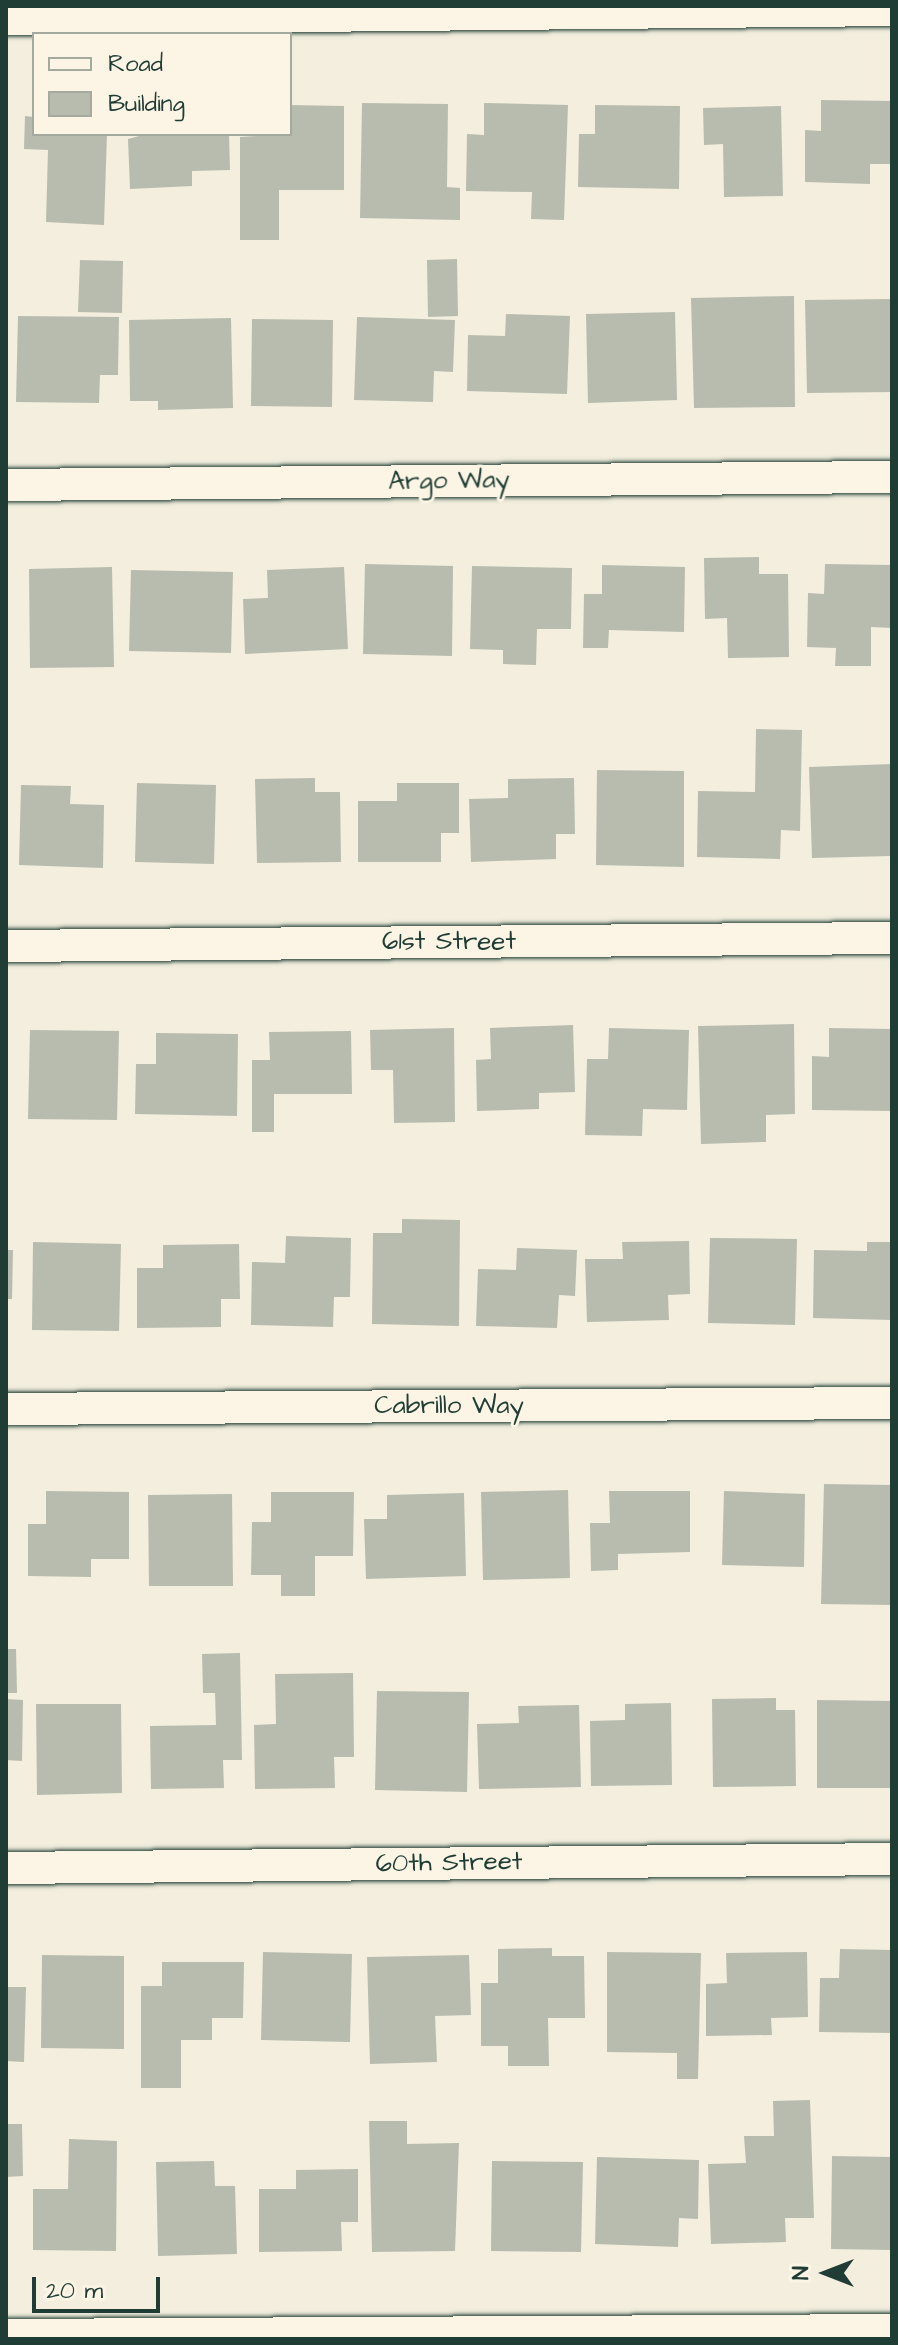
<!DOCTYPE html>
<html>
<head>
<meta charset="utf-8">
<style>
	body { margin:0 }
	#map { position:relative; width:898px; height:2345px; overflow:hidden; background:#f3eede; font-family:"Architects Daughter",sans-serif }
	div>[style] { position:absolute }
	.building>* { inset:0; background:#b8bcae }
	.roads { filter:drop-shadow(0 0 2px #1f3d34) drop-shadow(0 0 2px #1f3d34) }
	.street>* { height:32px; margin:-16px; padding:0 16px; transform-origin:16px; border-radius:16px; background:#fcf5e5 }
	span { translate:-50% -50%; white-space:nowrap; text-align:center; line-height:1.15; -webkit-text-stroke:6px #fcf5e5; paint-order:stroke }
	.street-label { font-size:26px; color:#1f3d34 }
	.frame { position:absolute; inset:0; border:8px solid #1f3d34; pointer-events:none }
	.legend { position:absolute; left:32px; top:32px; width:260px; height:104px; box-sizing:border-box; background:#fcf5e5; border:2px solid #a4ab9e; margin:0; padding:10px 14px; list-style:none; font-size:24px; color:#1f3d34 }
	.legend li { display:flex; align-items:center; gap:16px; height:40px }
	.legend b { width:40px; border:2px solid #a4ab9e }
	.north { position:absolute; left:786px; top:2233px; width:80px; height:80px; -webkit-text-stroke:6px #fcf5e5; paint-order:stroke; rotate:270deg; font-size:22px; font-weight:700; line-height:32px; text-align:center; color:#1f3d34 }
	.north::after { content:''; display:block; margin:auto; width:28px; height:36px; background:#1f3d34; clip-path:polygon(50% 0,100% 100%,50% 72%,0 100%) }
	.scale { position:absolute; left:32px; top:2277px; width:128px; height:36px; box-sizing:border-box; border:4px solid #1f3d34; border-top:0; padding-left:10px; font-size:24px; line-height:28px; white-space:nowrap; color:#1f3d34; -webkit-text-stroke:6px #fcf5e5; paint-order:stroke }
</style>
</head>
<body>
<div id="map">
	<div class="building">
		<i style="clip-path:polygon(821px 100px,892px 101px,892px 164px,870px 164px,870px 184px,805px 182px,805px 130px,821px 131px)"></i>
		<i style="clip-path:polygon(362px 103px,448px 104px,447px 187px,460px 188px,460px 220px,360px 218px)"></i>
		<i style="clip-path:polygon(484px 103px,568px 105px,564px 220px,531px 219px,532px 192px,466px 191px,467px 134px,484px 135px)"></i>
		<i style="clip-path:polygon(290px 105px,344px 106px,344px 190px,279px 190px,279px 240px,240px 240px,240px 137px,290px 134px)"></i>
		<i style="clip-path:polygon(595px 105px,680px 106px,679px 189px,578px 187px,579px 134px,595px 134px)"></i>
		<i style="clip-path:polygon(781px 106px,783px 196px,724px 197px,723px 144px,704px 145px,703px 108px)"></i>
		<i style="clip-path:polygon(25px 116px,34px 117px,34px 134px,107px 134px,104px 225px,46px 222px,48px 150px,24px 149px)"></i>
		<i style="clip-path:polygon(147px 134px,229px 134px,230px 170px,192px 171px,192px 186px,130px 189px,128px 139px)"></i>
		<i style="clip-path:polygon(457px 259px,458px 316px,428px 317px,427px 260px)"></i>
		<i style="clip-path:polygon(80px 260px,123px 261px,122px 313px,78px 312px)"></i>
		<i style="clip-path:polygon(794px 296px,795px 407px,694px 408px,691px 298px)"></i>
		<i style="clip-path:polygon(892px 299px,892px 392px,807px 393px,805px 300px)"></i>
		<i style="clip-path:polygon(675px 312px,677px 400px,588px 403px,586px 314px)"></i>
		<i style="clip-path:polygon(506px 314px,570px 316px,567px 394px,467px 391px,468px 335px,505px 336px)"></i>
		<i style="clip-path:polygon(18px 316px,119px 317px,118px 375px,100px 375px,99px 403px,16px 402px)"></i>
		<i style="clip-path:polygon(357px 317px,455px 320px,453px 372px,434px 371px,433px 402px,354px 400px)"></i>
		<i style="clip-path:polygon(231px 318px,233px 408px,158px 410px,158px 401px,130px 401px,129px 320px)"></i>
		<i style="clip-path:polygon(252px 319px,333px 320px,332px 407px,251px 406px)"></i>
		<i style="clip-path:polygon(759px 557px,759px 574px,788px 574px,789px 657px,728px 658px,727px 618px,705px 619px,704px 558px)"></i>
		<i style="clip-path:polygon(365px 564px,453px 566px,452px 656px,363px 654px)"></i>
		<i style="clip-path:polygon(825px 564px,892px 565px,892px 628px,871px 627px,871px 666px,835px 666px,836px 648px,807px 647px,808px 593px,824px 594px)"></i>
		<i style="clip-path:polygon(602px 565px,685px 567px,684px 632px,609px 630px,608px 648px,583px 648px,584px 594px,602px 594px)"></i>
		<i style="clip-path:polygon(472px 566px,572px 568px,571px 629px,537px 629px,536px 665px,503px 664px,503px 650px,470px 649px)"></i>
		<i style="clip-path:polygon(112px 567px,114px 667px,30px 668px,29px 569px)"></i>
		<i style="clip-path:polygon(344px 567px,348px 649px,245px 654px,243px 599px,268px 598px,267px 570px)"></i>
		<i style="clip-path:polygon(131px 570px,233px 572px,231px 653px,129px 651px)"></i>
		<i style="clip-path:polygon(756px 729px,802px 730px,800px 831px,781px 830px,780px 859px,697px 857px,698px 791px,755px 792px)"></i>
		<i style="clip-path:polygon(892px 764px,891px 856px,812px 858px,809px 767px)"></i>
		<i style="clip-path:polygon(597px 770px,684px 771px,684px 867px,596px 865px)"></i>
		<i style="clip-path:polygon(315px 778px,315px 792px,340px 792px,341px 862px,257px 863px,255px 779px)"></i>
		<i style="clip-path:polygon(574px 778px,575px 834px,556px 834px,556px 859px,471px 862px,469px 799px,508px 798px,508px 779px)"></i>
		<i style="clip-path:polygon(137px 783px,216px 785px,214px 864px,135px 862px)"></i>
		<i style="clip-path:polygon(397px 783px,459px 783px,459px 833px,441px 833px,441px 862px,358px 862px,358px 801px,397px 801px)"></i>
		<i style="clip-path:polygon(21px 785px,71px 786px,70px 804px,104px 805px,103px 868px,19px 865px)"></i>
		<i style="clip-path:polygon(794px 1024px,795px 1114px,766px 1115px,766px 1142px,701px 1144px,698px 1026px)"></i>
		<i style="clip-path:polygon(573px 1025px,575px 1092px,539px 1093px,539px 1109px,477px 1111px,476px 1060px,491px 1059px,490px 1028px)"></i>
		<i style="clip-path:polygon(454px 1028px,455px 1122px,394px 1123px,393px 1070px,371px 1070px,370px 1030px)"></i>
		<i style="clip-path:polygon(609px 1028px,689px 1030px,687px 1110px,643px 1109px,642px 1136px,585px 1135px,587px 1059px,608px 1059px)"></i>
		<i style="clip-path:polygon(829px 1028px,892px 1029px,892px 1111px,812px 1110px,812px 1056px,829px 1057px)"></i>
		<i style="clip-path:polygon(30px 1030px,119px 1031px,117px 1120px,28px 1119px)"></i>
		<i style="clip-path:polygon(351px 1031px,352px 1094px,274px 1094px,274px 1132px,252px 1132px,252px 1060px,270px 1060px,269px 1032px)"></i>
		<i style="clip-path:polygon(156px 1033px,238px 1034px,237px 1116px,135px 1114px,136px 1064px,156px 1064px)"></i>
		<i style="clip-path:polygon(402px 1219px,460px 1220px,459px 1326px,372px 1324px,373px 1233px,402px 1233px)"></i>
		<i style="clip-path:polygon(286px 1236px,351px 1238px,350px 1297px,334px 1297px,333px 1327px,251px 1325px,252px 1262px,285px 1263px)"></i>
		<i style="clip-path:polygon(710px 1238px,797px 1239px,795px 1325px,708px 1323px)"></i>
		<i style="clip-path:polygon(689px 1241px,690px 1294px,668px 1295px,669px 1320px,587px 1322px,585px 1259px,623px 1259px,622px 1242px)"></i>
		<i style="clip-path:polygon(33px 1242px,121px 1244px,119px 1331px,32px 1330px)"></i>
		<i style="clip-path:polygon(867px 1242px,892px 1242px,892px 1320px,813px 1318px,814px 1250px,867px 1251px)"></i>
		<i style="clip-path:polygon(239px 1244px,240px 1299px,221px 1299px,221px 1327px,137px 1328px,137px 1268px,163px 1268px,163px 1245px)"></i>
		<i style="clip-path:polygon(517px 1248px,577px 1250px,575px 1296px,559px 1295px,557px 1328px,476px 1326px,478px 1269px,516px 1270px)"></i>
		<i style="clip-path:polygon(6px 1250px,13px 1250px,12px 1299px,6px 1299px)"></i>
		<i style="clip-path:polygon(824px 1484px,892px 1485px,892px 1605px,821px 1604px)"></i>
		<i style="clip-path:polygon(568px 1490px,570px 1578px,483px 1580px,481px 1492px)"></i>
		<i style="clip-path:polygon(46px 1491px,129px 1492px,129px 1559px,91px 1559px,91px 1577px,28px 1576px,28px 1524px,46px 1524px)"></i>
		<i style="clip-path:polygon(609px 1491px,690px 1491px,690px 1552px,618px 1554px,618px 1570px,591px 1571px,590px 1523px,610px 1523px)"></i>
		<i style="clip-path:polygon(724px 1491px,805px 1494px,804px 1567px,722px 1565px)"></i>
		<i style="clip-path:polygon(271px 1492px,354px 1492px,353px 1556px,315px 1556px,315px 1596px,281px 1596px,281px 1575px,251px 1575px,252px 1522px,271px 1522px)"></i>
		<i style="clip-path:polygon(464px 1493px,466px 1576px,366px 1579px,364px 1519px,387px 1519px,387px 1495px)"></i>
		<i style="clip-path:polygon(232px 1494px,233px 1586px,149px 1586px,148px 1495px)"></i>
		<i style="clip-path:polygon(6px 1649px,16px 1649px,17px 1693px,6px 1693px)"></i>
		<i style="clip-path:polygon(240px 1653px,242px 1760px,223px 1760px,224px 1788px,151px 1789px,150px 1726px,216px 1725px,215px 1693px,203px 1693px,202px 1654px)"></i>
		<i style="clip-path:polygon(353px 1673px,354px 1757px,334px 1757px,335px 1788px,255px 1789px,254px 1725px,276px 1724px,275px 1674px)"></i>
		<i style="clip-path:polygon(377px 1691px,469px 1692px,467px 1792px,375px 1790px)"></i>
		<i style="clip-path:polygon(776px 1698px,776px 1710px,795px 1710px,796px 1786px,713px 1787px,712px 1699px)"></i>
		<i style="clip-path:polygon(6px 1699px,23px 1700px,22px 1761px,6px 1760px)"></i>
		<i style="clip-path:polygon(817px 1700px,892px 1701px,892px 1788px,817px 1788px)"></i>
		<i style="clip-path:polygon(671px 1703px,672px 1785px,591px 1786px,590px 1721px,625px 1720px,625px 1704px)"></i>
		<i style="clip-path:polygon(36px 1704px,121px 1704px,122px 1793px,37px 1795px)"></i>
		<i style="clip-path:polygon(579px 1705px,581px 1787px,479px 1789px,477px 1724px,519px 1723px,518px 1706px)"></i>
		<i style="clip-path:polygon(552px 1948px,552px 1956px,584px 1956px,585px 2018px,548px 2018px,549px 2066px,508px 2066px,508px 2046px,481px 2046px,481px 1983px,498px 1983px,498px 1949px)"></i>
		<i style="clip-path:polygon(840px 1949px,892px 1950px,892px 2033px,819px 2032px,820px 1978px,839px 1978px)"></i>
		<i style="clip-path:polygon(263px 1952px,352px 1954px,350px 2042px,261px 2040px)"></i>
		<i style="clip-path:polygon(607px 1952px,701px 1953px,698px 2079px,677px 2079px,677px 2053px,607px 2052px)"></i>
		<i style="clip-path:polygon(807px 1952px,808px 2017px,771px 2018px,772px 2035px,706px 2036px,706px 1984px,727px 1983px,726px 1953px)"></i>
		<i style="clip-path:polygon(42px 1955px,124px 1956px,124px 2049px,41px 2048px)"></i>
		<i style="clip-path:polygon(469px 1955px,471px 2015px,435px 2016px,437px 2062px,370px 2064px,367px 1957px)"></i>
		<i style="clip-path:polygon(162px 1962px,244px 1962px,243px 2018px,212px 2018px,212px 2040px,181px 2040px,181px 2088px,141px 2088px,141px 1986px,162px 1986px)"></i>
		<i style="clip-path:polygon(6px 1987px,26px 1987px,24px 2062px,6px 2061px)"></i>
		<i style="clip-path:polygon(810px 2100px,814px 2218px,785px 2218px,786px 2242px,711px 2244px,708px 2164px,746px 2163px,744px 2136px,774px 2136px,773px 2101px)"></i>
		<i style="clip-path:polygon(369px 2121px,407px 2121px,407px 2144px,459px 2143px,455px 2251px,372px 2252px)"></i>
		<i style="clip-path:polygon(6px 2124px,22px 2124px,23px 2176px,6px 2177px)"></i>
		<i style="clip-path:polygon(69px 2139px,117px 2141px,116px 2251px,33px 2250px,33px 2189px,68px 2189px)"></i>
		<i style="clip-path:polygon(832px 2156px,892px 2157px,892px 2250px,831px 2249px)"></i>
		<i style="clip-path:polygon(597px 2157px,699px 2160px,698px 2219px,679px 2218px,678px 2247px,595px 2244px)"></i>
		<i style="clip-path:polygon(214px 2161px,215px 2186px,235px 2186px,237px 2254px,158px 2256px,156px 2162px)"></i>
		<i style="clip-path:polygon(492px 2161px,583px 2162px,581px 2252px,491px 2251px)"></i>
		<i style="clip-path:polygon(358px 2169px,358px 2222px,341px 2222px,342px 2251px,259px 2252px,259px 2189px,296px 2189px,296px 2170px)"></i>
	</div>
	<div class="roads">
		<div class="street">
			<i style="left:6px;top:19px;width:886px;rotate:-0.58deg"></i>
			<i style="left:6px;top:485px;width:886px;rotate:-0.52deg"></i>
			<i style="left:6px;top:946px;width:886px;rotate:-0.52deg"></i>
			<i style="left:6px;top:1409px;width:886px;rotate:-0.39deg"></i>
			<i style="left:6px;top:1868px;width:886px;rotate:-0.58deg"></i>
			<i style="left:6px;top:2335px;width:886px;rotate:-0.32deg"></i>
		</div>
	</div>
	<div class="street-label">
		<span style="left:449px;top:481px;rotate:-1deg">Argo Way</span>
		<span style="left:449px;top:942px">61st Street</span>
		<span style="left:449px;top:1406px">Cabrillo Way</span>
		<span style="left:449px;top:1863px;rotate:-1deg">60th Street</span>
	</div>
	<div class="frame"></div>
	<ul class="legend">
	<li><b style="height:10px;background:#fcf5e5"></b>Road</li>
	<li><b style="height:22px;background:#b8bcae"></b>Building</li>
	</ul>
	<div class="north">N</div>
	<div class="scale">20 m</div>
</div>
</body>
</html>
